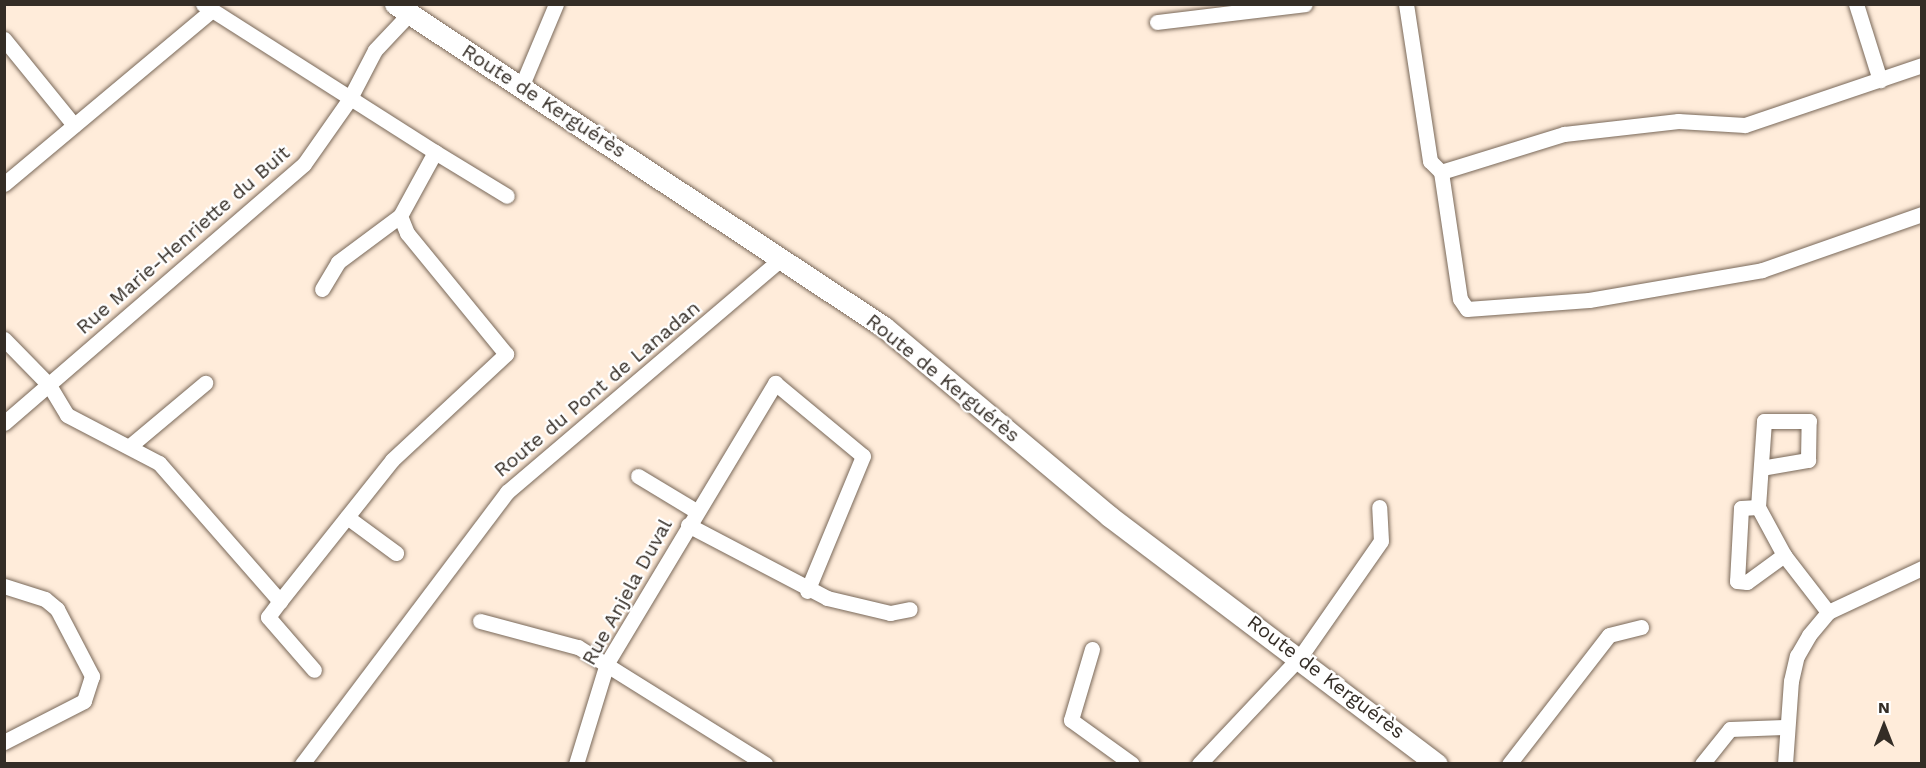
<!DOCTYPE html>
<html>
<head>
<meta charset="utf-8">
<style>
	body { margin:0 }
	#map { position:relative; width:1926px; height:768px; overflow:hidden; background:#ffecda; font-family:"Work Sans",sans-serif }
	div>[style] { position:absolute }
	.roads { filter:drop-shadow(0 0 2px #796859) drop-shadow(0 0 2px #796859) }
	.street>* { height:15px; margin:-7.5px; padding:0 7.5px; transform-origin:7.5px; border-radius:7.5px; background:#fff }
	.secondary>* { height:21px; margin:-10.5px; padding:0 10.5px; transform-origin:10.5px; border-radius:10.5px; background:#fff }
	span { translate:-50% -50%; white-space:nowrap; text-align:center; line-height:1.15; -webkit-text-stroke:4.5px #fff; paint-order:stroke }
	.street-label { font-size:20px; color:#342d26 }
	.frame { position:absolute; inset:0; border:6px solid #342d26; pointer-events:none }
	.north { position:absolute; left:1854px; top:696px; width:60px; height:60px; -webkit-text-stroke:4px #fff; paint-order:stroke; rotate:0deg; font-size:16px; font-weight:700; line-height:24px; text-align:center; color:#342d26 }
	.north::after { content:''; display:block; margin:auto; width:21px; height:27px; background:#342d26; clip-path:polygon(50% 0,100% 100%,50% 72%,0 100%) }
</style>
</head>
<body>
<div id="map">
	<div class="roads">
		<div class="street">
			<i style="left:1406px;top:4px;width:159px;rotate:81.3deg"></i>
			<i style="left:1430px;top:161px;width:16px;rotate:45deg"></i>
			<i style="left:1441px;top:172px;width:128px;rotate:81.5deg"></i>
			<i style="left:1460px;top:299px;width:12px;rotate:55deg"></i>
			<i style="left:1467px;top:309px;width:122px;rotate:-4.2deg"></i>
			<i style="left:1589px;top:300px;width:176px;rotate:-9.8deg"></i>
			<i style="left:1762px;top:270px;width:170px;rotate:-19.3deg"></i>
			<i style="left:1856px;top:4px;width:80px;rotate:72.5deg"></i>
			<i style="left:1157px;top:22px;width:149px;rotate:-6.9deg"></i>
			<i style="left:4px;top:39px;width:111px;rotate:50.9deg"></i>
			<i style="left:522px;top:85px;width:88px;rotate:-67.2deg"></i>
			<i style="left:435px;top:152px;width:84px;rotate:31.4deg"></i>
			<i style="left:1441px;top:172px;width:129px;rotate:-17.2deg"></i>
			<i style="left:1564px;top:134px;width:115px;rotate:-6.5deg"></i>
			<i style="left:1678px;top:121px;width:67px;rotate:3.4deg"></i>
			<i style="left:1745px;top:125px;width:187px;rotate:-18.7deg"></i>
			<i style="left:4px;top:184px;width:270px;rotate:-39.9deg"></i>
			<i style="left:322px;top:289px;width:31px;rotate:-59deg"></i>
			<i style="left:338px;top:262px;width:77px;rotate:-36.6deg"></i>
			<i style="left:4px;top:339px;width:64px;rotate:45.6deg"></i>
			<i style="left:49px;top:385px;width:35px;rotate:59deg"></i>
			<i style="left:67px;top:415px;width:104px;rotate:27.6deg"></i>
			<i style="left:159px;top:463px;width:184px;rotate:48.8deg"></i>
			<i style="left:280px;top:601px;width:180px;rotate:-51.5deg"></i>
			<i style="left:392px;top:460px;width:156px;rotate:-42.9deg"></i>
			<i style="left:506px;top:354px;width:156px;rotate:-129.3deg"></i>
			<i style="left:407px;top:233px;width:18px;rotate:-112deg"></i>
			<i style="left:400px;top:216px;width:73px;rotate:-61.3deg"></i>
			<i style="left:435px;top:152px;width:275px;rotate:-147.5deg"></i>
			<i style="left:4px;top:423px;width:396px;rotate:-40.8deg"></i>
			<i style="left:304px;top:164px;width:78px;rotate:-54.9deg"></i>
			<i style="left:349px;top:100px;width:56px;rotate:-62.5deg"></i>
			<i style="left:375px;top:50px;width:50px;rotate:-46.6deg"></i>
			<i style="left:131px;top:445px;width:97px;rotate:-40deg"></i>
			<i style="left:1761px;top:468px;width:48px;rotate:-9.7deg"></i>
			<i style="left:1808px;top:460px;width:39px;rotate:-89deg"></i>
			<i style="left:1809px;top:421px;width:45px;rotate:180deg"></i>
			<i style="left:1764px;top:421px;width:86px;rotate:94deg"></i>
			<i style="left:1758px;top:507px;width:55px;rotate:61.6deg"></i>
			<i style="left:1784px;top:555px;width:72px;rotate:52.3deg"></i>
			<i style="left:638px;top:476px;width:68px;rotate:31.1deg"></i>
			<i style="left:1758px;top:507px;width:17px;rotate:177deg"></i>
			<i style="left:1741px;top:508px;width:73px;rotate:93.1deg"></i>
			<i style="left:1737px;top:581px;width:10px;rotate:6deg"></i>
			<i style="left:1747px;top:582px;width:46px;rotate:-36.1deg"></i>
			<i style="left:347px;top:517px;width:61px;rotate:36.3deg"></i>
			<i style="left:688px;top:525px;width:157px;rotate:27.7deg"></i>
			<i style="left:827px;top:598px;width:65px;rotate:13.4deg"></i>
			<i style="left:890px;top:613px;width:20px;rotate:-11deg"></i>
			<i style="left:4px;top:586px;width:43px;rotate:17.6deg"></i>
			<i style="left:45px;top:599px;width:16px;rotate:40deg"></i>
			<i style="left:57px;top:609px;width:76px;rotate:62.4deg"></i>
			<i style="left:92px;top:676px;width:26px;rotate:108deg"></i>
			<i style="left:84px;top:701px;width:90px;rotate:152.9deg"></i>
			<i style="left:280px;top:601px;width:20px;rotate:127deg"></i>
			<i style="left:268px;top:617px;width:70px;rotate:49deg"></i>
			<i style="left:480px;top:621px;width:101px;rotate:14.9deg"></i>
			<i style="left:578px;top:647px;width:221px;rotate:32deg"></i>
			<i style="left:1092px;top:649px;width:74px;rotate:106.5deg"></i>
			<i style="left:1071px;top:720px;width:75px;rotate:35.8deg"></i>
			<i style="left:302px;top:764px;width:341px;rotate:-53deg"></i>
			<i style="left:507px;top:492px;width:358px;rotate:-40.4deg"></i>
			<i style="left:576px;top:764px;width:106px;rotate:-72.9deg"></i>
			<i style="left:607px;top:663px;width:327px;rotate:-59deg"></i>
			<i style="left:775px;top:383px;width:114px;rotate:39.7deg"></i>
			<i style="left:863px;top:456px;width:146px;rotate:112.5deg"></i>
			<i style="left:1199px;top:764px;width:147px;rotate:-46.7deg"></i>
			<i style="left:1300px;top:657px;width:141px;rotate:-55.1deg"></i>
			<i style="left:1381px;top:541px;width:34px;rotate:-93deg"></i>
			<i style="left:1509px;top:764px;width:163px;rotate:-52.2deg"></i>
			<i style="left:1609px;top:635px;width:33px;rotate:-14deg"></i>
			<i style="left:1702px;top:764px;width:45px;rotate:-51.3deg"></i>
			<i style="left:1730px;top:729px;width:54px;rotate:-2.1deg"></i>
			<i style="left:1785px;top:764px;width:83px;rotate:-85.9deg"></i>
			<i style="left:1791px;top:681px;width:26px;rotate:-77deg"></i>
			<i style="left:1797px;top:656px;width:24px;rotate:-60deg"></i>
			<i style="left:1809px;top:635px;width:30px;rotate:-50deg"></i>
			<i style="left:1828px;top:612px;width:104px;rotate:-25.1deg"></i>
		</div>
		<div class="secondary">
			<i style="left:395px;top:4px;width:586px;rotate:33.45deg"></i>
			<i style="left:884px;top:327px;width:294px;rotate:40deg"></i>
			<i style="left:1109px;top:516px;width:411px;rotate:37.1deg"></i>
		</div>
	</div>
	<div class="street-label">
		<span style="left:544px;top:101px;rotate:33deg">Route de Kerguérès</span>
		<span style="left:183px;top:240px;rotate:-41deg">Rue Marie-Henriette du Buit</span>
		<span style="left:943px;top:378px;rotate:39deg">Route de Kerguérès</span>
		<span style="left:597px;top:389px;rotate:-40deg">Route du Pont de Lanadan</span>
		<span style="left:627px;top:592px;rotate:-61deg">Rue Anjela Duval</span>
		<span style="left:1326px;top:677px;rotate:37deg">Route de Kerguérès</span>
	</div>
	<div class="frame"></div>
	<div class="north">N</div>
</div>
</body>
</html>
